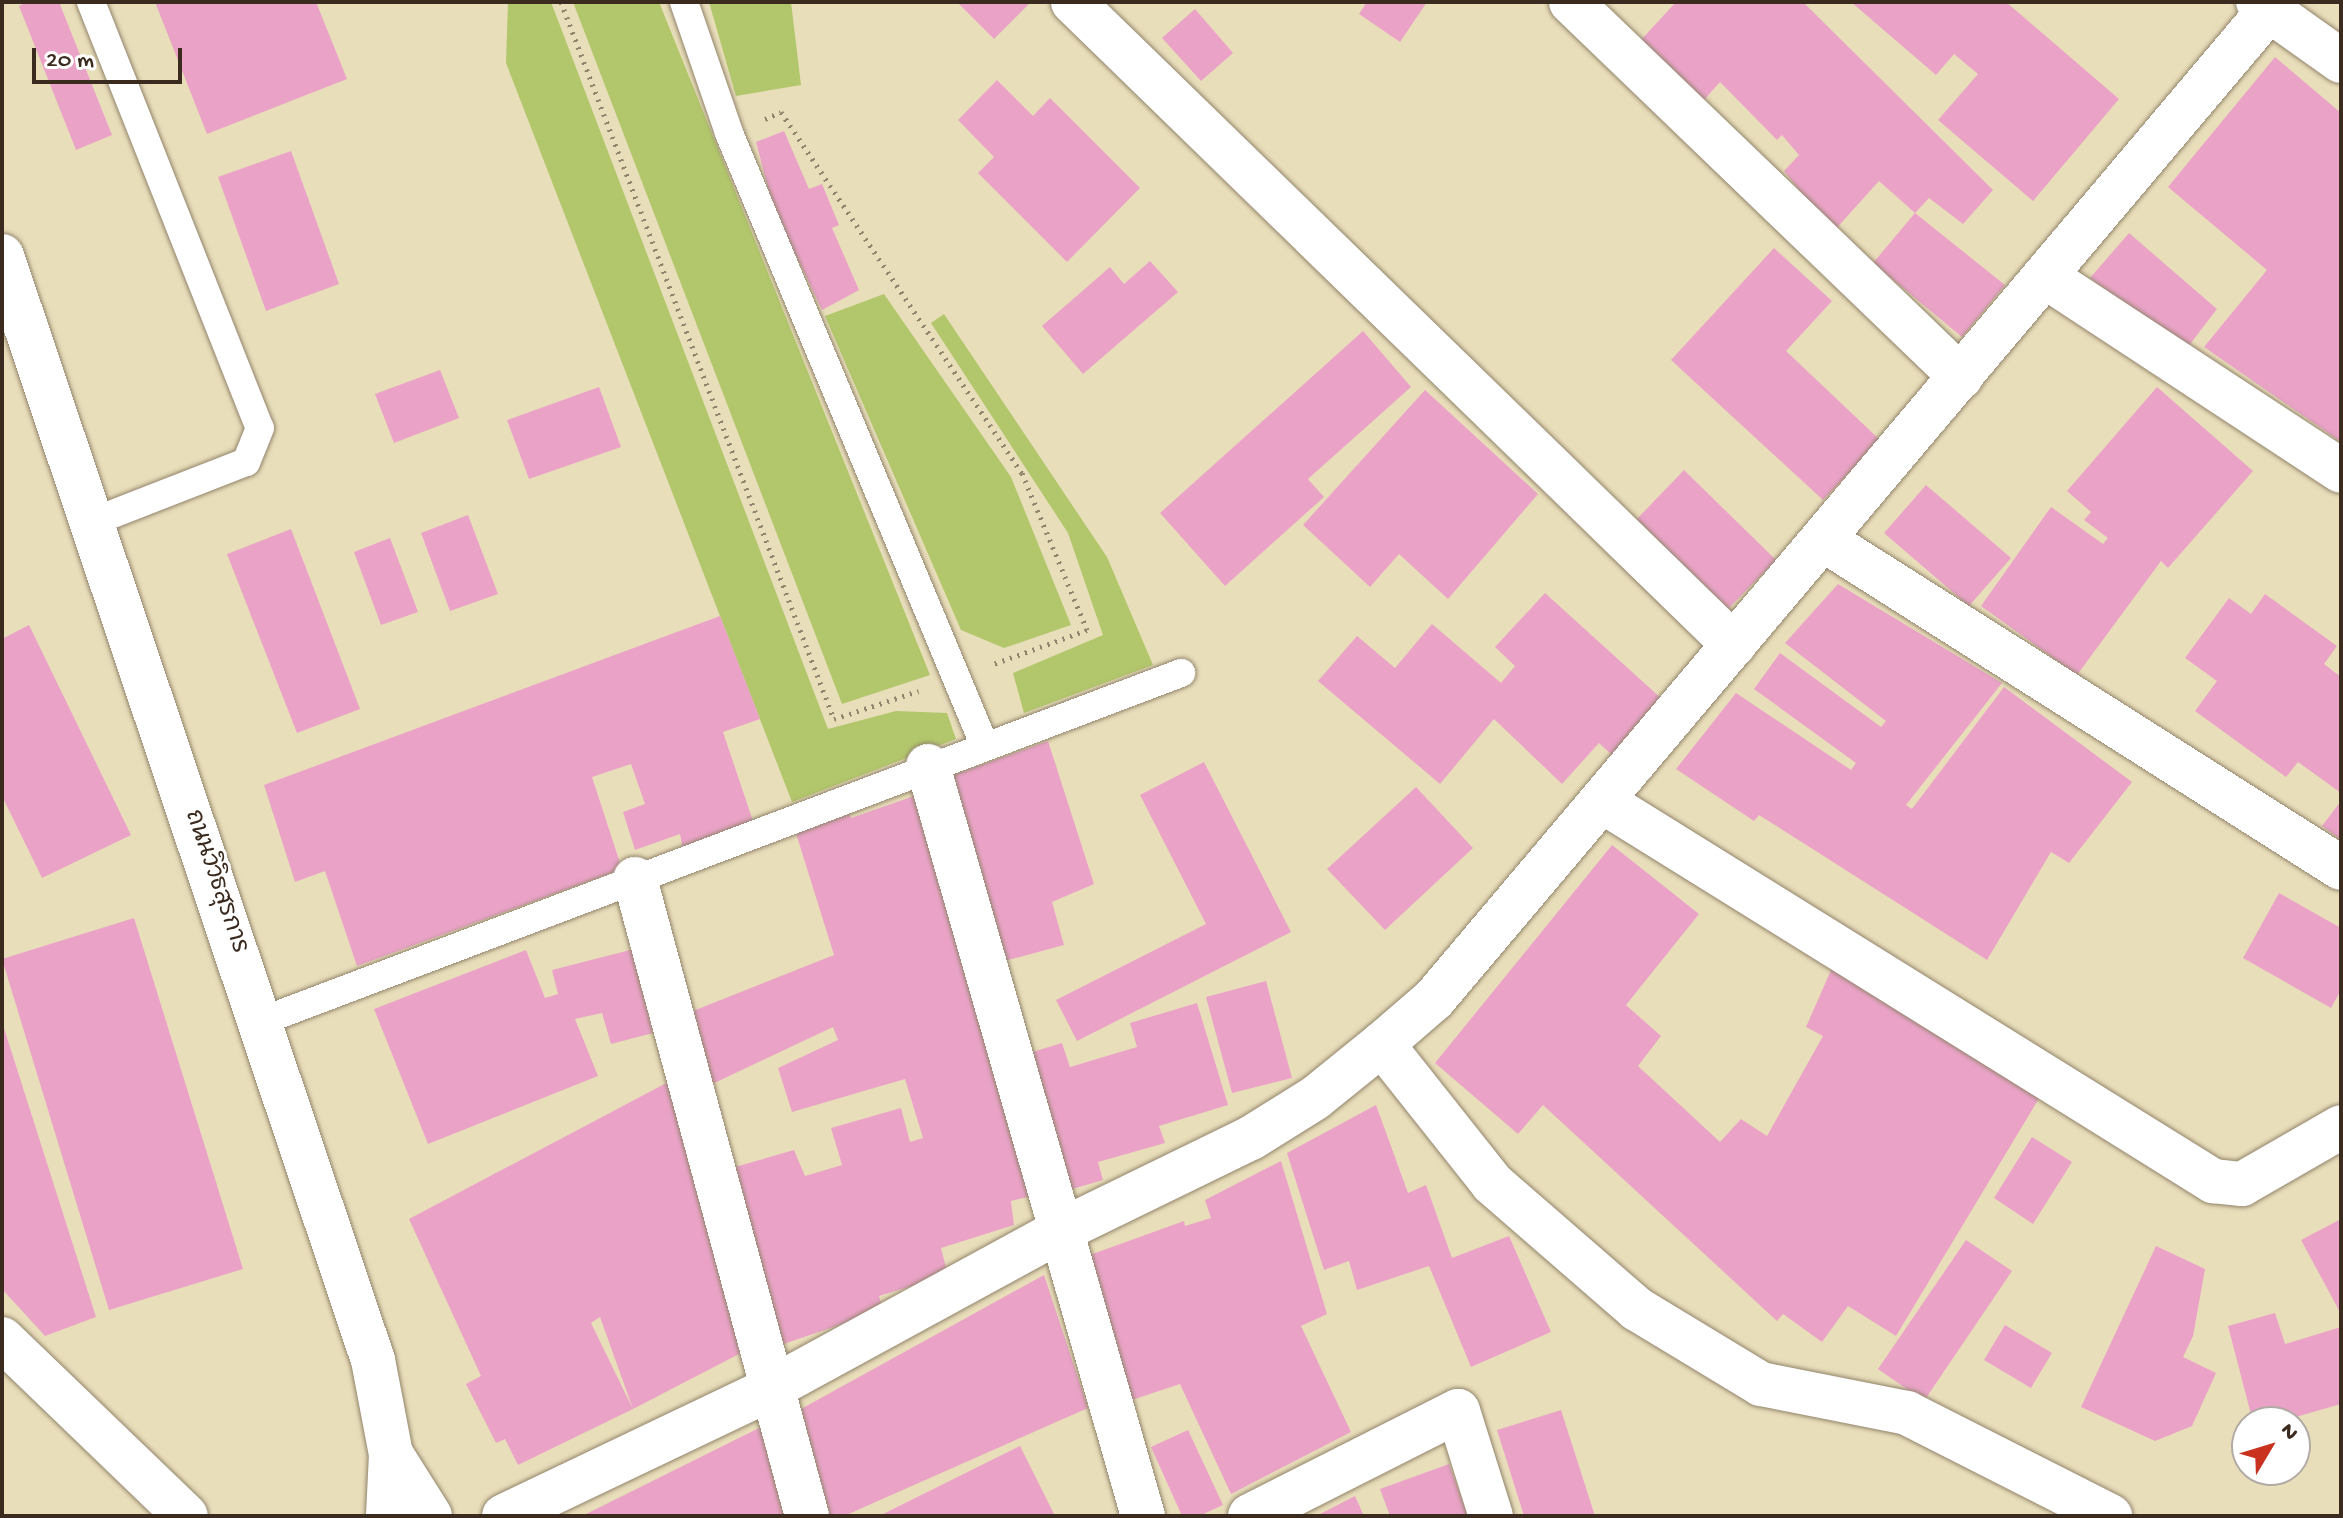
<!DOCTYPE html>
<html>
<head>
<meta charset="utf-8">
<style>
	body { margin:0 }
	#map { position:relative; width:2343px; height:1518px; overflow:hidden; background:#e9deba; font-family:"Gochi Hand","Playpen Sans Thai",sans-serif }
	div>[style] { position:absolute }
	.green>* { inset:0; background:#b2c76c }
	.building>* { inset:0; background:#eaa3c7 }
	.path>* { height:5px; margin-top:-2.5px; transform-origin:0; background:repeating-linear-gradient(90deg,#92846c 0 2px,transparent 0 8px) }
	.roads { filter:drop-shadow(0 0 2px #92846c) drop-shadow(0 0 2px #92846c) }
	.service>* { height:28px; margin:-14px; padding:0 14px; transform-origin:14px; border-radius:14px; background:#fff }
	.minor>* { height:44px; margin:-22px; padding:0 22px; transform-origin:22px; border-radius:22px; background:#fff }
	.secondary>* { height:44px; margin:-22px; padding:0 22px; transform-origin:22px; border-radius:22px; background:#fff }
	span { translate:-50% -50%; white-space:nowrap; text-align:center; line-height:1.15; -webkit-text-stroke:6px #fff; paint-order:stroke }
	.street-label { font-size:24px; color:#3b2a1e }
	.frame { position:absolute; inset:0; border:4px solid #3b2a1e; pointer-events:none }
	.north { position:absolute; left:2231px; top:1406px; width:80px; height:80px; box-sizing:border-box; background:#fff; border:2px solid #b1aaa5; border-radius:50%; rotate:52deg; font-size:22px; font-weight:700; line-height:32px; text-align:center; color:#3b2a1e }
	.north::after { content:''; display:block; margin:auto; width:28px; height:36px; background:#c8321e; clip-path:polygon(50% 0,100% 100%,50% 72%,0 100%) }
	.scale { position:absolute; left:32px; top:48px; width:150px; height:36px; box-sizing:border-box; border:4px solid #3b2a1e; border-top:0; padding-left:10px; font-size:24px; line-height:28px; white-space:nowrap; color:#3b2a1e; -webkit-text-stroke:6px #fff; paint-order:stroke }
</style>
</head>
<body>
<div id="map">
	<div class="green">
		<i style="clip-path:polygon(508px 2px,551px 2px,828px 729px,896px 711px,947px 713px,956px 739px,792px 802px,506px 63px)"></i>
		<i style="clip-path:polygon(573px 2px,659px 2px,930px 675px,842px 704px)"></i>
		<i style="clip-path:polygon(709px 2px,791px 2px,801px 85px,736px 96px)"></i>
		<i style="clip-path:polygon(884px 294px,1011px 477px,1071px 625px,1004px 648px,961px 630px,825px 316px)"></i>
		<i style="clip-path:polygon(944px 314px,1107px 557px,1153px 665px,1024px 713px,1013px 673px,1103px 635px,1068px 533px,931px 323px)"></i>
	</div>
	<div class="building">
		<i style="clip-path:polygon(27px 2px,59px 2px,112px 135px,76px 150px,19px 6px)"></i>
		<i style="clip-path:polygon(155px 2px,316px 2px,347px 79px,207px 134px)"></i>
		<i style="clip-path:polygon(957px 2px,1031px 2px,994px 39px)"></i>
		<i style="clip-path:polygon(1367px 2px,1427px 2px,1400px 42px,1359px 14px)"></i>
		<i style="clip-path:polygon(1676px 2px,1803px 2px,1993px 190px,1963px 224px,1929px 198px,1915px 213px,1879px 181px,1833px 232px,1784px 171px,1799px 155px,1782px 135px,1777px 140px,1720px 82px,1704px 100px,1640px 41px)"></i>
		<i style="clip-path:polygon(1851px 2px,2006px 2px,2119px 99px,2033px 201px,1938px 120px,1978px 74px,1954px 54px,1936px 75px)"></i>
		<i style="clip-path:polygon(1195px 9px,1233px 53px,1201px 81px,1162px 38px)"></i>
		<i style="clip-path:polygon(2275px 57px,2341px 113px,2341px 442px,2204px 347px,2267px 270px,2168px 187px)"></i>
		<i style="clip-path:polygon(997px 80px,1033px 116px,1050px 98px,1140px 188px,1067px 262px,978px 173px,994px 157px,958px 120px)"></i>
		<i style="clip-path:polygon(784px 131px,809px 189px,822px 184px,839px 225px,832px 228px,859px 290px,822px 310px,773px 207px,756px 142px)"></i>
		<i style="clip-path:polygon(291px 151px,339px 284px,266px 311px,218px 177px)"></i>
		<i style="clip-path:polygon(1915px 213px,2005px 285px,1962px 337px,1873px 263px)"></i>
		<i style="clip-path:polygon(2129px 233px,2217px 309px,2187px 348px,2090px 278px)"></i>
		<i style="clip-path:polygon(1774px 248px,1832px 301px,1786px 351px,1880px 440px,1823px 500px,1671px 360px)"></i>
		<i style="clip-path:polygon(1150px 261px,1178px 292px,1083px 374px,1042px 326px,1110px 267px,1124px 284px)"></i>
		<i style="clip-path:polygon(1363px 331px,1411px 387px,1308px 479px,1324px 497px,1225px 586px,1160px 513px)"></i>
		<i style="clip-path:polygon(440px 370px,459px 418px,394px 443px,375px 394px)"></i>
		<i style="clip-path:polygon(599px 387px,621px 447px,529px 479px,507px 420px)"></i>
		<i style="clip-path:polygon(2157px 387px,2253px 471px,2168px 568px,2161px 561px,2077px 675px,1981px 606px,2051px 507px,2103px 544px,2108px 538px,2084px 520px,2091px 512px,2067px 491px)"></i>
		<i style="clip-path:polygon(1425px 390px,1538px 494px,1448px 599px,1399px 554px,1370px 587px,1303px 525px)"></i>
		<i style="clip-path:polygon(1684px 470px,1776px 560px,1726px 611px,1634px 522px)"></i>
		<i style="clip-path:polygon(1926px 485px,2011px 558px,1969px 606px,1884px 533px)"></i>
		<i style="clip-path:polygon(468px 515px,498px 594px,450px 611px,421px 533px)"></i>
		<i style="clip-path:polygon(291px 529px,360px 709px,297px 733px,227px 554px)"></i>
		<i style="clip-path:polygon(390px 538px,418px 612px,381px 625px,354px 552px)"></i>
		<i style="clip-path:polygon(1838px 584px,2002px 683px,1906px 805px,1912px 809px,2004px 687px,2132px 782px,2069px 863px,2051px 852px,1987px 960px,1759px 815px,1754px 821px,1676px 769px,1736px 693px,1851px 770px,1856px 763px,1754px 689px,1780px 653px,1881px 727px,1886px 721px,1785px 643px)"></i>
		<i style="clip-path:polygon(1545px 593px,1663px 700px,1613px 756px,1599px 743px,1562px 784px,1494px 719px,1440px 784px,1318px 681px,1357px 636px,1395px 668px,1432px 624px,1501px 683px,1515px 666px,1495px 647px)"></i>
		<i style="clip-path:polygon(2265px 594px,2337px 646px,2324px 664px,2341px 677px,2341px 793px,2298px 762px,2286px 777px,2195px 711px,2217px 681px,2185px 658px,2229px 598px,2251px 614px)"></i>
		<i style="clip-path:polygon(720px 616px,760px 719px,723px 732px,754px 824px,683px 850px,680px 834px,635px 850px,623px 812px,645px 804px,631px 764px,592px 777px,622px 869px,357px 966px,325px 871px,295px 882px,264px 785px)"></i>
		<i style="clip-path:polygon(29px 625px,131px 835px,42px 878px,2px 796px,2px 639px)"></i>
		<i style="clip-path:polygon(1048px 741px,1094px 884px,1052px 902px,1064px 945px,997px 963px,942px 779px)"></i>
		<i style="clip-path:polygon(1204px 762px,1291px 932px,1077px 1041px,1056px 1000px,1206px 924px,1140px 795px)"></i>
		<i style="clip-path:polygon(1416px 787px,1473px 848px,1385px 930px,1327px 869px)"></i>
		<i style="clip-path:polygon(917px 795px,1036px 1195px,1011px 1201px,1014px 1225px,941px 1248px,948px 1275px,879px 1296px,883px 1310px,775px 1347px,728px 1169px,794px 1150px,805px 1176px,842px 1165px,831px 1128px,901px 1108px,910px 1142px,923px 1138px,905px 1079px,792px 1112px,778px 1068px,838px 1040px,833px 1027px,706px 1087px,683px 1015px,834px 955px,794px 827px,847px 808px,851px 818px)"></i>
		<i style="clip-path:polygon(2341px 801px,2341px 840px,2322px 826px)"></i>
		<i style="clip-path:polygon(1612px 845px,1699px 914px,1626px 1005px,1661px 1036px,1638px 1066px,1720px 1142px,1741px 1119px,1767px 1136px,1823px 1036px,1806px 1027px,1832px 968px,2041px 1095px,1896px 1336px,1848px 1306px,1822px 1342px,1783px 1314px,1777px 1321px,1543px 1105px,1518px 1134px,1435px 1063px)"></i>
		<i style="clip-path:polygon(2279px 893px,2341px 928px,2341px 990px,2331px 1008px,2243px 958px)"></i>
		<i style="clip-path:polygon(134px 918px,243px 1269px,109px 1310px,2px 959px)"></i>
		<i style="clip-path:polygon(634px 949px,653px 1033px,611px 1044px,602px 1013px,575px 1019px,598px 1076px,428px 1144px,374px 1009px,526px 950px,545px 998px,558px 994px,552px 970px)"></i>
		<i style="clip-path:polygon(1266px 981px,1292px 1078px,1232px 1093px,1206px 997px)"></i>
		<i style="clip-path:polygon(1197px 1003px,1228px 1105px,1159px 1126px,1165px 1143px,1098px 1162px,1103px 1180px,1069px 1190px,1029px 1053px,1062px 1043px,1070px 1067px,1137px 1047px,1130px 1023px)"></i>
		<i style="clip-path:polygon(3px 1025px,96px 1317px,45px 1336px,2px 1289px)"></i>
		<i style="clip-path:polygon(672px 1080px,741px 1353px,633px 1409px,600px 1317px,591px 1323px,633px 1409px,518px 1465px,505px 1439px,496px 1443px,466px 1384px,481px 1376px,409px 1219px)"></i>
		<i style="clip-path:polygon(1376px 1105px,1408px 1193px,1426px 1185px,1452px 1258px,1509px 1236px,1551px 1332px,1471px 1367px,1429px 1266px,1357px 1290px,1349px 1261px,1324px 1270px,1287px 1153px)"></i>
		<i style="clip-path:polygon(2032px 1137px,2072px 1162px,2033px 1224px,1994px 1198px)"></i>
		<i style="clip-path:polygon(1281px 1161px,1327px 1314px,1301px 1326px,1351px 1432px,1231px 1494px,1180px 1384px,1129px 1401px,1087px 1256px,1184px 1221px,1185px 1226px,1211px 1218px,1205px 1200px)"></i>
		<i style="clip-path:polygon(2341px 1219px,2341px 1314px,2301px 1240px)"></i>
		<i style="clip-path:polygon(1966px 1240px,2012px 1271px,1924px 1401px,1878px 1369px)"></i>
		<i style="clip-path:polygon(2156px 1246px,2205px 1269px,2193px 1336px,2183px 1357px,2216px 1373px,2192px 1426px,2155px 1441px,2081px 1407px)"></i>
		<i style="clip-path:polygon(1044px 1275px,1088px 1408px,844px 1516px,830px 1516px,801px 1409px)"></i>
		<i style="clip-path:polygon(2275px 1313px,2285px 1344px,2341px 1327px,2341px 1404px,2278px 1422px,2253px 1422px,2228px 1326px)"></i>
		<i style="clip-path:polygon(2005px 1325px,2052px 1353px,2031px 1388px,1984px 1360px)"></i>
		<i style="clip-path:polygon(1561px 1410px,1595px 1516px,1524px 1516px,1497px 1430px)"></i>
		<i style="clip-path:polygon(767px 1424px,789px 1516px,582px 1516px)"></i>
		<i style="clip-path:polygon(1188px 1430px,1223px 1505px,1199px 1516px,1182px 1516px,1151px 1447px)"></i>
		<i style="clip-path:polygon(1020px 1446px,1055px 1516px,879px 1516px)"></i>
		<i style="clip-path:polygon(1449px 1464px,1468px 1516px,1390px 1516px,1380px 1489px)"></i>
		<i style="clip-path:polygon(1355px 1496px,1364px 1516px,1316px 1516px)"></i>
	</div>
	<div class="path">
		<i style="left:561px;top:2px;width:767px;rotate:69.16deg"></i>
		<i style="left:834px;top:719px;width:89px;rotate:-18.4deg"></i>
		<i style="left:765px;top:119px;width:17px;rotate:-24deg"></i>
		<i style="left:781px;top:112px;width:434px;rotate:56.3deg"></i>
		<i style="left:1022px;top:473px;width:170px;rotate:67.5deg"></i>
		<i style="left:1087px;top:630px;width:102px;rotate:160deg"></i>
	</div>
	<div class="roads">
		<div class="service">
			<i style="left:91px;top:2px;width:458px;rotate:68.4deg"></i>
			<i style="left:260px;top:428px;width:37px;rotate:112deg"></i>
			<i style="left:246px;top:462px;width:165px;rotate:158.7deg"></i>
			<i style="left:684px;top:2px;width:139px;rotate:71deg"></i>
			<i style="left:729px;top:133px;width:662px;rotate:67.35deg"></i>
			<i style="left:262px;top:1021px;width:983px;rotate:-20.74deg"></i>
		</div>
		<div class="minor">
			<i style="left:1073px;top:2px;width:922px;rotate:44.21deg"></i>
			<i style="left:1571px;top:2px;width:541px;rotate:43.88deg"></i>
			<i style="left:2258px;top:2px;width:102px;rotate:35.4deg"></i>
			<i style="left:2046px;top:277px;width:353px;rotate:33.3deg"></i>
			<i style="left:1824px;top:540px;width:612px;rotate:32.39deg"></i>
			<i style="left:928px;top:766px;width:780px;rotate:74deg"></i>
			<i style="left:1602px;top:801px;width:720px;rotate:31.88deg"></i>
			<i style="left:2213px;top:1181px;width:29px;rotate:6deg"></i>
			<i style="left:2242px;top:1184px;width:114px;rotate:-29.9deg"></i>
			<i style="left:635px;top:879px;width:660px;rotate:74.89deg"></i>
			<i style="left:1382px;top:1044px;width:177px;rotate:51.6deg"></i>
			<i style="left:1492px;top:1183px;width:192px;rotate:41deg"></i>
			<i style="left:1637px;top:1309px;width:145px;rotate:31.2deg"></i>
			<i style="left:1761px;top:1384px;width:149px;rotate:11.2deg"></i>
			<i style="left:1907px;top:1413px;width:228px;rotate:26.9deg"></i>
			<i style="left:2px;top:1339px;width:255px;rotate:43.9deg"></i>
			<i style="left:391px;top:1454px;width:73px;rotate:57.8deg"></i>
			<i style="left:504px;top:1516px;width:295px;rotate:-25.5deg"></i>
			<i style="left:770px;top:1389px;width:332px;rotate:-28.6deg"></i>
			<i style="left:1062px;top:1230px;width:210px;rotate:-26deg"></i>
			<i style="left:1251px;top:1138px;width:75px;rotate:-32deg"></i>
			<i style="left:1315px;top:1098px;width:86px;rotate:-38.9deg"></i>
			<i style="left:1382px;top:1044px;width:69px;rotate:-40.9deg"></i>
			<i style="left:1434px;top:999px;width:1305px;rotate:-49.82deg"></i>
			<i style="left:1250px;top:1516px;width:233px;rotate:-26.8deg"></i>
			<i style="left:1458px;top:1411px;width:110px;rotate:72.6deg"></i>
		</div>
		<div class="secondary">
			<i style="left:2px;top:256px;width:1165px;rotate:71.43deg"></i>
			<i style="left:373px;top:1360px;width:96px;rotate:79.2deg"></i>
			<i style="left:391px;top:1454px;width:62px;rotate:92.8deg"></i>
		</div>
	</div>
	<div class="street-label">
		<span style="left:215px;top:882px;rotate:71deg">ถนนวิวิธสุรการ</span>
	</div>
	<div class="frame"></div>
	<div class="north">N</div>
	<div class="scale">20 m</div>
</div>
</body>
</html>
